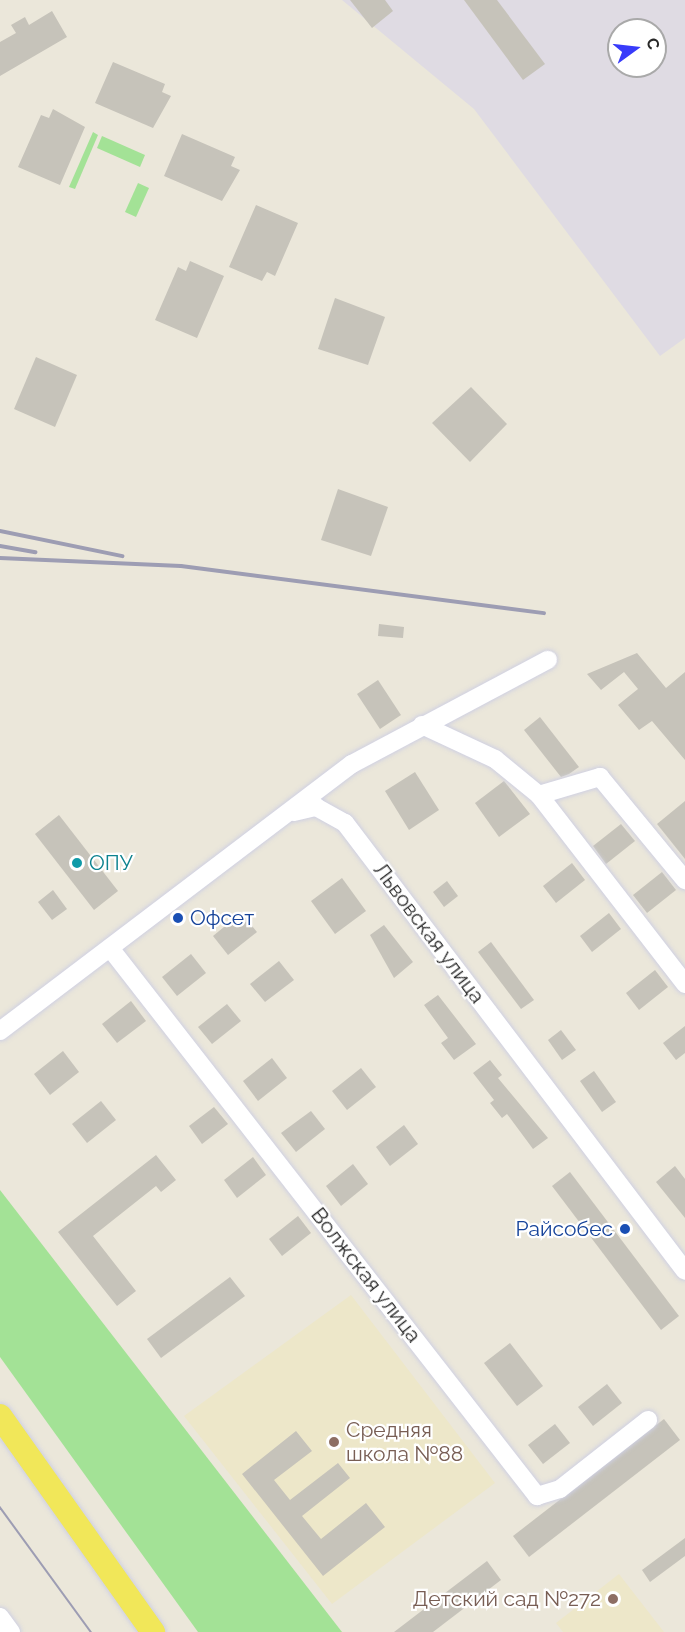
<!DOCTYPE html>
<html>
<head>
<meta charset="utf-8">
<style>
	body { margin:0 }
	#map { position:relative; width:685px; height:1632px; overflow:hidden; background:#ebe7da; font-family:Raleway,sans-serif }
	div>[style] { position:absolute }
	.industrial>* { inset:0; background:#dfdbe3 }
	.education>* { inset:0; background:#ede7c9 }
	.green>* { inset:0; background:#a3e296 }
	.building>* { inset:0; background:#c6c3ba }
	.roads { filter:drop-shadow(0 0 2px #cfd0e2) drop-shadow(0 0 2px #cfd0e2) }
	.minor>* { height:18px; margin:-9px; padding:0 9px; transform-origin:9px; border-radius:9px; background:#fff }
	.major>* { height:24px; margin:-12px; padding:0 12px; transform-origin:12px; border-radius:12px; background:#f1e759 }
	.tram>* { height:1.5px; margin:-0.75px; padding:0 0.75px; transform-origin:0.75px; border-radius:0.75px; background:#9d9db3 }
	.rail>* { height:4px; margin:-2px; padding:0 2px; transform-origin:2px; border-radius:2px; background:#9d9db3 }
	.dots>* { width:16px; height:16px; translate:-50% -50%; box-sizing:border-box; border:3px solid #fff; border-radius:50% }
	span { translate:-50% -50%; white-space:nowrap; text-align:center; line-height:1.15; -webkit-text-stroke:4.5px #fff; paint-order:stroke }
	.culture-label { font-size:21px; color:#0d838f }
	.left { translate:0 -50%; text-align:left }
	.transit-label { font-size:21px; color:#164399 }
	.right { translate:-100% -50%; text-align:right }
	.street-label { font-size:21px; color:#282828 }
	.education-label { font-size:21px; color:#785e54 }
	.north { position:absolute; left:607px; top:18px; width:60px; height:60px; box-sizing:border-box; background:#fff; border:2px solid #a9a9a9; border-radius:50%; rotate:75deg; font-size:16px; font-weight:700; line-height:24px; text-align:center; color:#282828 }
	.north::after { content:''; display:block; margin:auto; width:21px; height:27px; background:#383bfa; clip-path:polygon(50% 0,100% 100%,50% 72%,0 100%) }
</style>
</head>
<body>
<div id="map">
	<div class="industrial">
		<i style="clip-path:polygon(evenodd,342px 0,685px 0,685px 338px,660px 356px,474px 109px,342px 0,619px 30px,655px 30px,655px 66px,619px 66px,619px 30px)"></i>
	</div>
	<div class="education">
		<i style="clip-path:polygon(351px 1295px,495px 1483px,332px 1604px,184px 1416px)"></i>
		<i style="clip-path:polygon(619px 1574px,664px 1632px,563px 1632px,556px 1623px)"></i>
	</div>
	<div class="green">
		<i style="clip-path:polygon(93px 132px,98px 135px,75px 189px,69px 187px)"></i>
		<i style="clip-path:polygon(102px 136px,145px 155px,140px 167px,97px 148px)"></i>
		<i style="clip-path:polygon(138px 183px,149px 188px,136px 217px,125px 212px)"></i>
		<i style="clip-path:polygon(0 1190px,342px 1632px,198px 1632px,0 1357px)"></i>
	</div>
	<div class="building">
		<i style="clip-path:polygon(350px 0,385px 0,393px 11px,372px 28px)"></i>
		<i style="clip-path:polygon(464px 0,497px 0,545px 64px,523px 80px)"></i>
		<i style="clip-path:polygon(52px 11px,67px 37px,0 76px,0 42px,16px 33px,11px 25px,25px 17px,29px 25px)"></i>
		<i style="clip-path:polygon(113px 62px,165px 84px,162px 92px,171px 96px,153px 128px,95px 103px)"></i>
		<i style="clip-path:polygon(53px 109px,85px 127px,60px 185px,18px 167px,41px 115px,49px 118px)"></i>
		<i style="clip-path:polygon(182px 134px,235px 157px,231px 166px,240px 170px,222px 201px,164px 176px)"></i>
		<i style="clip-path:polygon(256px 205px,298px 223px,275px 276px,267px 272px,262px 281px,229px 267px)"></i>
		<i style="clip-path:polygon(190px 261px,224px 276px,197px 338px,155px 320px,178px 267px,186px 271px)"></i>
		<i style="clip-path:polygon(335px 298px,385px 317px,368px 365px,318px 349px)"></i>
		<i style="clip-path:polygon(36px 357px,77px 375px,55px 427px,14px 409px)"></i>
		<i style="clip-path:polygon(471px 387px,507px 424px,470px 462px,432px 423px)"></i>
		<i style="clip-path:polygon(338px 489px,388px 507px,371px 556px,321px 540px)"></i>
		<i style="clip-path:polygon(379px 624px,404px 627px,403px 638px,378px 636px)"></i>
		<i style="clip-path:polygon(637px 653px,666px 688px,685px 672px,685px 760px,652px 721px,639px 730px,618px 705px,638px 689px,624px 672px,601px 690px,587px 674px)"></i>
		<i style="clip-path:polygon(378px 680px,401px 715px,380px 729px,357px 694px)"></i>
		<i style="clip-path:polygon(540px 717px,579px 767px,569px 774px,561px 777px,524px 730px)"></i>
		<i style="clip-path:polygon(415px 772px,439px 810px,409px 830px,385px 791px)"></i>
		<i style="clip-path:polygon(504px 781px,530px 814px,499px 837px,475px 803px)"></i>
		<i style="clip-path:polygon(685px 801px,685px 859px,657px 824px)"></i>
		<i style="clip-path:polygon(59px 815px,118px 891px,94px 910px,35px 834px)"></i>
		<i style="clip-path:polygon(621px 824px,635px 841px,606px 864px,593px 846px)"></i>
		<i style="clip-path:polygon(572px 863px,585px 880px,556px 903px,543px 886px)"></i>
		<i style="clip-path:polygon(662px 872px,676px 890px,647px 913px,633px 895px)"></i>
		<i style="clip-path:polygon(342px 878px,366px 911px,335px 934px,311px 901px)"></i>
		<i style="clip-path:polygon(447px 881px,458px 896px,444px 907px,433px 892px)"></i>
		<i style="clip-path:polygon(53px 890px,67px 909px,52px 920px,38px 902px)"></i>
		<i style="clip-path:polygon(241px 913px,257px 932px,228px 955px,213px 936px)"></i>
		<i style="clip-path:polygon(609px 913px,621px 929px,592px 952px,580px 936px)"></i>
		<i style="clip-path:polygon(384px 925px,413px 962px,394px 978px,370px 935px)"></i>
		<i style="clip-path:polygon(491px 942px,534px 1000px,521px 1009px,478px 952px)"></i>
		<i style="clip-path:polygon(191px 954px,206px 973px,177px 996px,162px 977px)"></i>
		<i style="clip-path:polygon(279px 961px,294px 980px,265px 1002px,250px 984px)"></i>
		<i style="clip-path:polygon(655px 970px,668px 987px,639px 1010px,626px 993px)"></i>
		<i style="clip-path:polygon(438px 995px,476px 1044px,454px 1060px,441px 1043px,448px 1038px,424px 1005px)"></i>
		<i style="clip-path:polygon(131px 1001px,146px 1021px,117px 1043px,102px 1024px)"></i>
		<i style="clip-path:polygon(227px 1004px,241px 1021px,212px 1044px,198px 1027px)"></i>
		<i style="clip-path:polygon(685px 1026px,685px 1053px,676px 1060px,663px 1043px)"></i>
		<i style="clip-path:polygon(561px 1030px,576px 1050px,562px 1060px,548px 1040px)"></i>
		<i style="clip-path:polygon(63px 1051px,79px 1072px,50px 1095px,34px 1074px)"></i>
		<i style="clip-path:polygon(272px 1058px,287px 1078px,258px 1101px,243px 1081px)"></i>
		<i style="clip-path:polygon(490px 1060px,502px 1075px,498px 1078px,548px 1138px,533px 1149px,507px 1114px,502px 1118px,490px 1103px,494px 1100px,473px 1073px)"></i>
		<i style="clip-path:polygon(361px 1068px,376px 1087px,347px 1110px,332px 1091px)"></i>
		<i style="clip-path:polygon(594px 1071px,616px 1102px,602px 1112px,580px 1081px)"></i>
		<i style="clip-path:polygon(101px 1101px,116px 1120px,87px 1143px,72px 1124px)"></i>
		<i style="clip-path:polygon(214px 1107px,228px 1124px,202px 1144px,189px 1126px)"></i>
		<i style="clip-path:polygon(311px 1111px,325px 1129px,296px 1152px,281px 1133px)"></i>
		<i style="clip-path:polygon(404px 1125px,418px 1144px,390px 1166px,376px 1147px)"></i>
		<i style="clip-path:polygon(156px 1155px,176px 1180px,161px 1192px,156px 1186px,93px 1236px,136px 1291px,117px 1306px,58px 1232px)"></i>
		<i style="clip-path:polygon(253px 1157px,266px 1175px,237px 1198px,224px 1180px)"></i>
		<i style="clip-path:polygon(353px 1164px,368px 1184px,341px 1206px,326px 1186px)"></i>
		<i style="clip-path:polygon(675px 1166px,685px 1179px,685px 1218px,656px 1182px)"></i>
		<i style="clip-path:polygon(570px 1172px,679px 1316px,661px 1330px,552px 1186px)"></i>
		<i style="clip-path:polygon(298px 1216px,311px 1233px,282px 1256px,269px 1239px)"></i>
		<i style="clip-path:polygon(230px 1277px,245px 1296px,161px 1358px,147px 1339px)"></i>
		<i style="clip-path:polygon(510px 1343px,543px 1386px,517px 1406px,484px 1363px)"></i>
		<i style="clip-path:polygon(607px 1384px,622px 1403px,593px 1426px,578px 1407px)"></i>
		<i style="clip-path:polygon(664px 1419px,680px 1440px,529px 1557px,513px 1536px)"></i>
		<i style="clip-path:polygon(555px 1424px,570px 1443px,543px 1464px,528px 1445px)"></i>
		<i style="clip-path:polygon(296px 1431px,312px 1451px,274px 1480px,290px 1500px,338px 1463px,350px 1478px,302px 1516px,321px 1539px,366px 1503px,385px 1527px,323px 1576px,242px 1474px)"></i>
		<i style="clip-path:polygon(685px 1538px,685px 1556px,650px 1582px,642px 1570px)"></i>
		<i style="clip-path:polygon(487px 1561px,501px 1580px,433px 1632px,394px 1632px)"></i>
	</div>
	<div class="roads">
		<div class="minor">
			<i style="left:422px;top:725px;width:81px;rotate:25deg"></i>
			<i style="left:495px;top:759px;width:57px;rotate:39.3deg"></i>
			<i style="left:539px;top:795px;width:64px;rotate:-16.4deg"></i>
			<i style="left:600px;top:777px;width:134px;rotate:50.5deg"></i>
			<i style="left:539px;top:795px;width:239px;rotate:52.3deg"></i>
			<i style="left:294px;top:812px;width:23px;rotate:-13deg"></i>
			<i style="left:316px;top:807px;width:33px;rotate:29deg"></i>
			<i style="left:345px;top:823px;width:562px;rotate:52.8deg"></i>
			<i style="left:110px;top:948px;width:695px;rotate:52.07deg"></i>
			<i style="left:537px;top:1496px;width:24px;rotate:-17deg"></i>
			<i style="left:560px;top:1489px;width:112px;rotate:-38.1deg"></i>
			<i style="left:0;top:1031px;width:442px;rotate:-37.2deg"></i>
			<i style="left:352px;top:764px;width:222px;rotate:-28deg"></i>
			<i style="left:0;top:1617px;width:19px;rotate:54deg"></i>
		</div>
		<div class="major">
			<i style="left:0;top:1416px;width:265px;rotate:54.7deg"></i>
		</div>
	</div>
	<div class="tram">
		<i style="left:0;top:1507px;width:155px;rotate:53.9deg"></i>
	</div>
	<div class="rail">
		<i style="left:0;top:531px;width:125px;rotate:11.6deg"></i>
		<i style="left:0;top:546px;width:36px;rotate:10deg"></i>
		<i style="left:0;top:558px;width:181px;rotate:2.5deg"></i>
		<i style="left:181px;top:566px;width:366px;rotate:7.4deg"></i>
	</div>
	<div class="dots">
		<i style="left:77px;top:863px;background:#0f9aa8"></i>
		<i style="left:178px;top:918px;background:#1a4fb4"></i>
		<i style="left:625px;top:1229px;background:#1a4fb4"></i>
		<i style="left:334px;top:1442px;background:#8d6e63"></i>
		<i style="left:613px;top:1599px;background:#8d6e63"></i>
	</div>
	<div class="culture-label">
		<span class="left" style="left:89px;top:863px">ОПУ</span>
	</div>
	<div class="transit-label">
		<span class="left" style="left:190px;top:918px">Офсет</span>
		<span class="right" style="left:613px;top:1229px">Райсобес</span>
	</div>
	<div class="street-label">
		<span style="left:429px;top:933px;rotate:53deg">Львовская улица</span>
		<span style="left:366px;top:1275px;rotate:52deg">Волжская улица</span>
	</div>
	<div class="education-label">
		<span class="left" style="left:346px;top:1442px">Средняя<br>школа №88</span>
		<span class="right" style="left:601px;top:1599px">Детский сад №272</span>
	</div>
	<div class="north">С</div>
</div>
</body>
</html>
